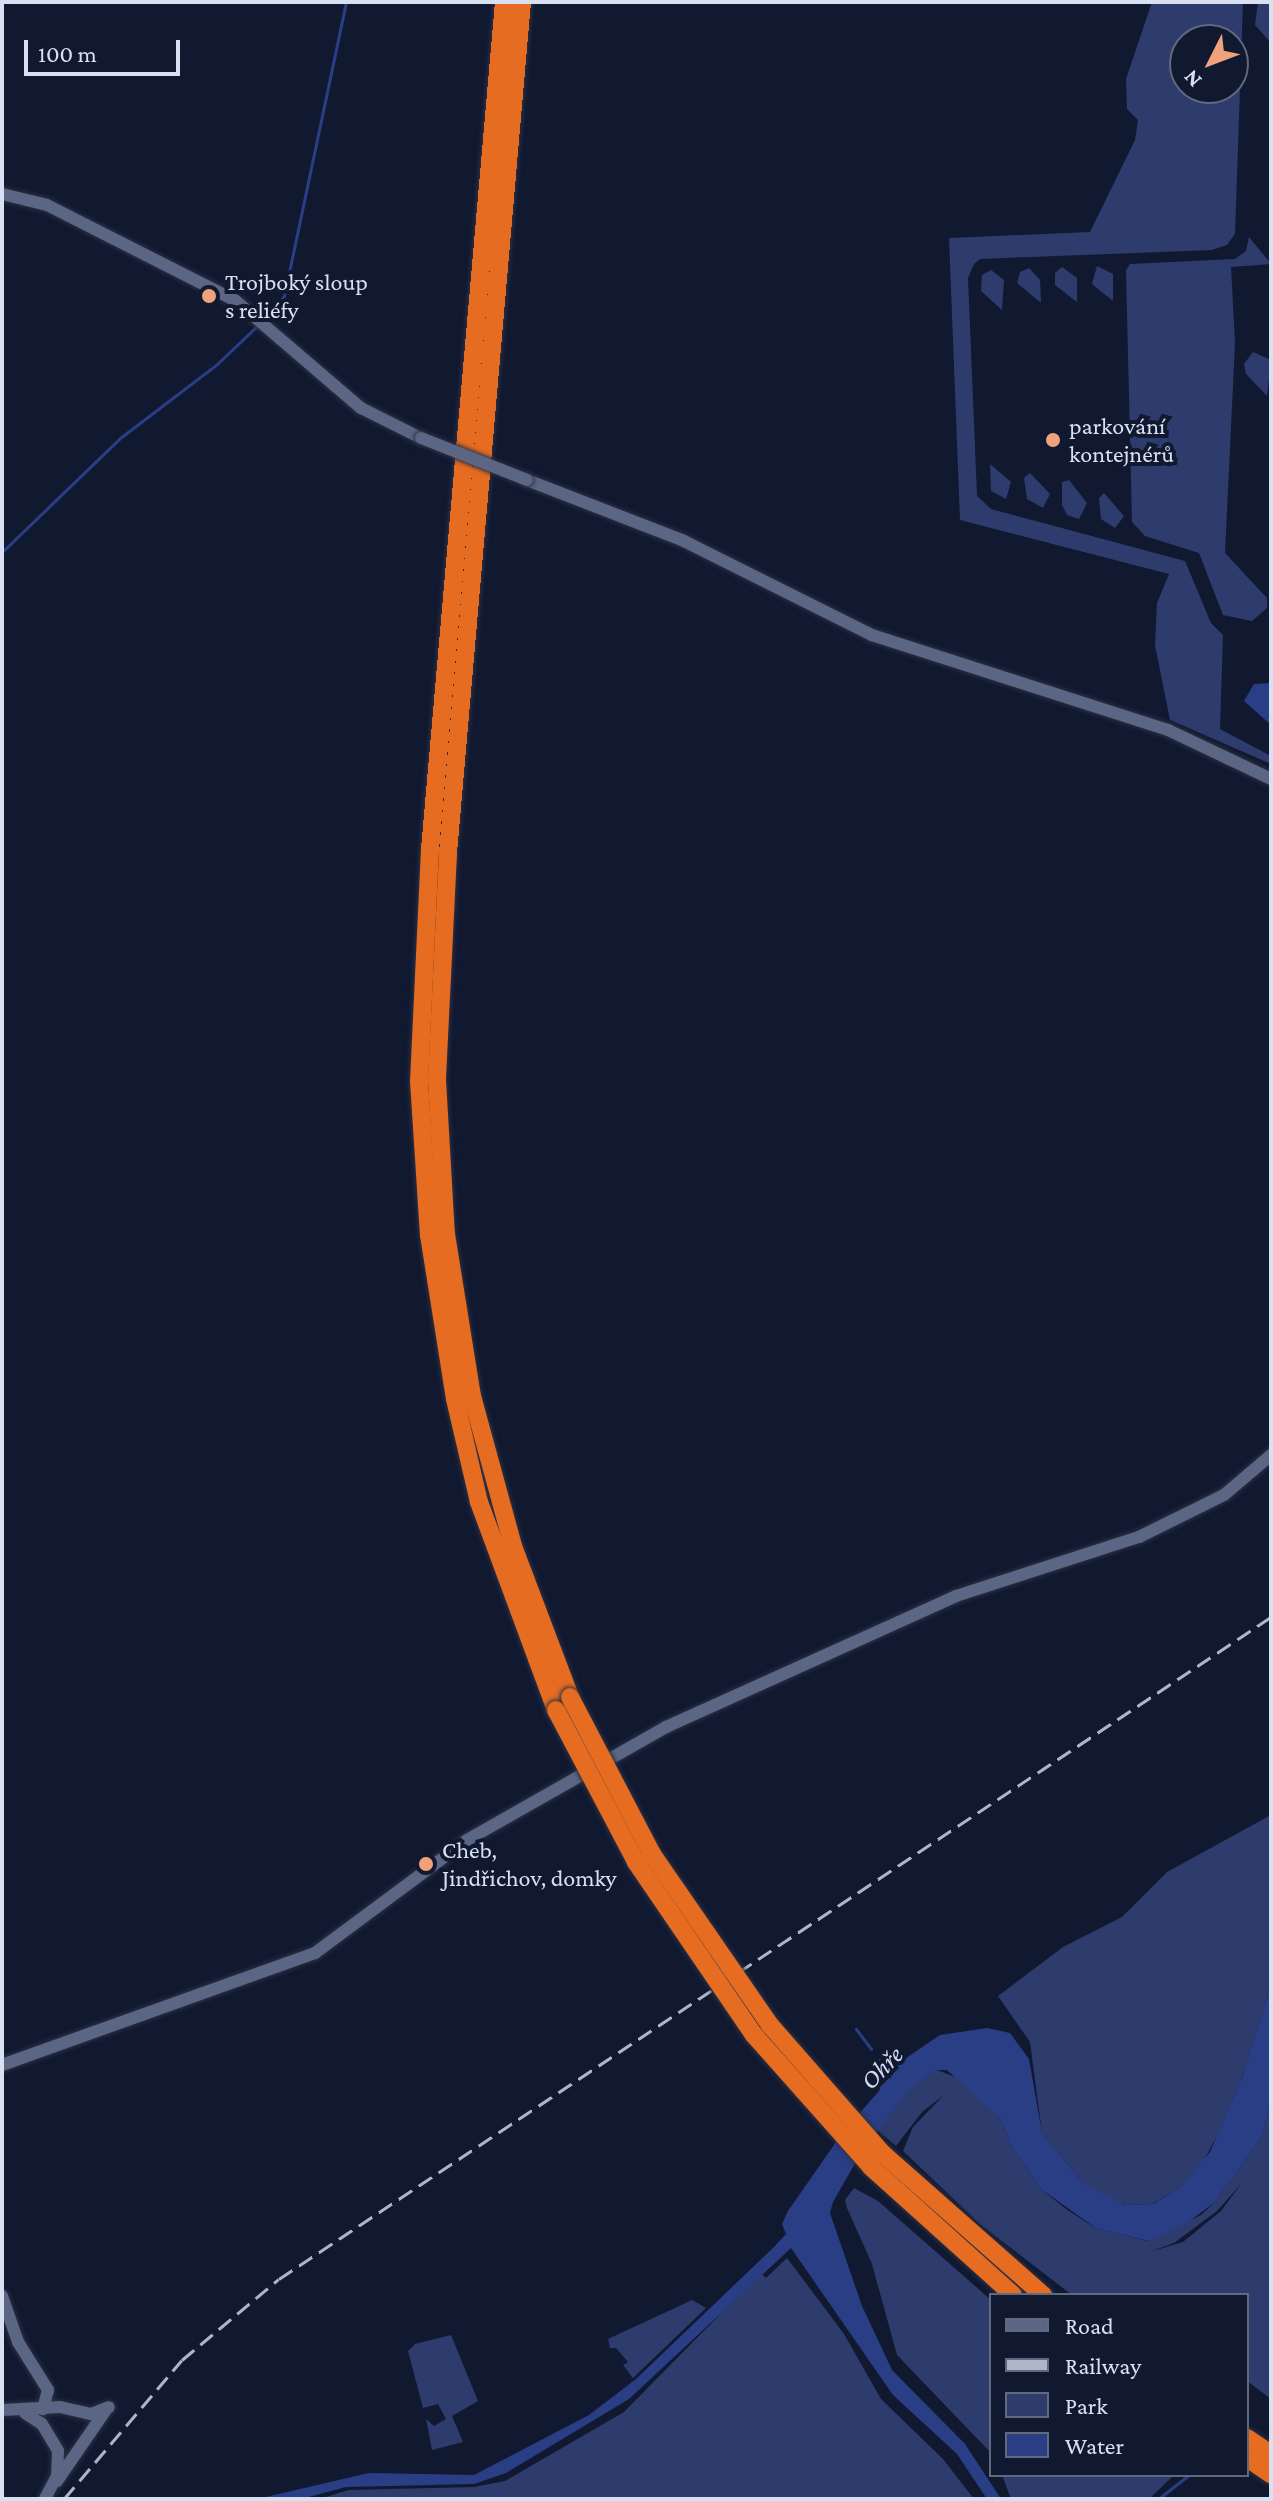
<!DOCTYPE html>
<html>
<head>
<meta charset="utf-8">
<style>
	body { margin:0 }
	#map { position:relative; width:1273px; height:2501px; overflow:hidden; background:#111931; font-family:"Crimson Pro",serif }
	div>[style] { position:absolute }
	.green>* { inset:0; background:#2d3c6c }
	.water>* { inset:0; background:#2a3e86 }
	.stream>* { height:3px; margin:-1.5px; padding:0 1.5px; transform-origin:1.5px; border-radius:1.5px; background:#2a3e86 }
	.roads { filter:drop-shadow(0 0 2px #2d3043) drop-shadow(0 0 2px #2d3043) }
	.minor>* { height:12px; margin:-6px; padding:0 6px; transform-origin:6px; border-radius:6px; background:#5a6683 }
	.highway>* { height:18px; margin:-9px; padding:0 9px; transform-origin:9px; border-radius:9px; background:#e56c21 }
	.rail>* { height:3px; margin-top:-1.5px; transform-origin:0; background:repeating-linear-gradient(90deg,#adb5c7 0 16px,transparent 0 24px) }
	.bridges { filter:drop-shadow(0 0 2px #2d3043) drop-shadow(0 0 2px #2d3043) }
	.minor-bridge>* { height:12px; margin:-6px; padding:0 6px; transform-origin:6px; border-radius:6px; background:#5a6683 }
	.highway-bridge>* { height:18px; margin:-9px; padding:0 9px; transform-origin:9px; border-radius:9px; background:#e56c21 }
	.dots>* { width:22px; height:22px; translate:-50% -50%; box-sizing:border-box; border:4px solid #111931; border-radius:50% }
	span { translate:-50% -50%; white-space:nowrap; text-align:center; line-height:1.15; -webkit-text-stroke:8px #111931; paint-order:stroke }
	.poi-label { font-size:24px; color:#d9e0f1 }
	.left { translate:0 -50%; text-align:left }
	.water-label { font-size:26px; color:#d2daef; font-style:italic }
	.frame { position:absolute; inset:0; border:4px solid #d9e0f1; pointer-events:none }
	.legend { position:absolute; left:989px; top:2293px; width:260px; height:184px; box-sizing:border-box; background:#111931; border:2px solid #61697e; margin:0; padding:10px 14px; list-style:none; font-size:24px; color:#d9e0f1 }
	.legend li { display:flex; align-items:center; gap:16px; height:40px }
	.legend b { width:40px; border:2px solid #61697e }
	.north { position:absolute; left:1169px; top:24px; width:80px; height:80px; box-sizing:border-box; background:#111931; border:2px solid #61697e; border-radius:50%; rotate:228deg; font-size:22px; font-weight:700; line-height:32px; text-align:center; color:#d9e0f1 }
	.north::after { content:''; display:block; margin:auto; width:28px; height:36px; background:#f1a27b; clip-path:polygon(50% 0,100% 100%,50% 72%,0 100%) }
	.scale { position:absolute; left:24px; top:40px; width:156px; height:36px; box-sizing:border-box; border:4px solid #d9e0f1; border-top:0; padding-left:10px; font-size:24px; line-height:28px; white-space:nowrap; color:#d9e0f1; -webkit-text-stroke:6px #111931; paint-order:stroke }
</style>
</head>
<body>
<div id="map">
	<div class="green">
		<i style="clip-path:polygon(evenodd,1152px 2px,1243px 2px,1235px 234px,1227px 245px,1212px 250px,980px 259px,974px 264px,968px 278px,977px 496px,991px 509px,1185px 561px,1211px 623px,1223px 635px,1220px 729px,1271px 756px,1271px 764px,1170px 720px,1155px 645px,1157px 603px,1169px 574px,960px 520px,949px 238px,1090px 232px,1135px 140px,1138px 120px,1127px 109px,1126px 79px,1152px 2px,1185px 40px,1233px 40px,1233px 88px,1185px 88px,1185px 40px)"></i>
		<i style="clip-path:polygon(1258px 2px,1271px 3px,1271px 43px,1255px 25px)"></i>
		<i style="clip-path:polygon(1249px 237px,1271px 264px,1231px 267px,1235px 343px,1225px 553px,1267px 598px,1267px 608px,1252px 621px,1223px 615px,1199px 553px,1145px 536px,1132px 522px,1126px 270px,1130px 264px,1235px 259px,1246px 251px)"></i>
		<i style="clip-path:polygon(1097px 266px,1113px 274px,1113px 301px,1092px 284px)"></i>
		<i style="clip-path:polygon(1062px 267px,1077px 278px,1077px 302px,1055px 285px,1055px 273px)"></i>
		<i style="clip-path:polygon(1029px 268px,1040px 280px,1041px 303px,1017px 283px,1020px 272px)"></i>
		<i style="clip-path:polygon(991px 270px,1004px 280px,1002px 310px,981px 291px,982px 275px)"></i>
		<i style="clip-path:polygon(1253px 352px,1271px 360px,1267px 396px,1246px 374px,1244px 364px)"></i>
		<i style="clip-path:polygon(990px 464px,1011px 482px,1006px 499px,991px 491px)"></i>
		<i style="clip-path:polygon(1030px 473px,1050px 494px,1043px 508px,1027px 499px,1024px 478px)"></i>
		<i style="clip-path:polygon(1069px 480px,1087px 503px,1079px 519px,1067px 515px,1062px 505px,1062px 482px)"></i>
		<i style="clip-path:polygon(1104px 493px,1124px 516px,1115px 528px,1101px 519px,1099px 498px)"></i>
		<i style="clip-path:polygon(1271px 1815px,1271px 1983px,1242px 2078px,1218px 2134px,1200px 2168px,1181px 2187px,1152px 2204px,1126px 2205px,1103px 2197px,1084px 2184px,1042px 2133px,1030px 2042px,998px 1996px,1063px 1947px,1122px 1917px,1167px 1872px)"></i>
		<i style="clip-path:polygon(evenodd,937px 2070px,963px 2080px,1000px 2118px,1012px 2147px,1041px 2189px,1066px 2209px,1097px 2229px,1148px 2241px,1201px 2215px,1215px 2202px,1262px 2137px,1271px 2101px,1271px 2399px,1247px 2381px,1247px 2295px,1072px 2295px,981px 2225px,903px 2151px,913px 2127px,943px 2096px,922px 2112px,896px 2146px,877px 2130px,910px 2087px,937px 2070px,1241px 2184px,1221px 2211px,1183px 2242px,1149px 2252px,1174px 2243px,1217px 2211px,1241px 2184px)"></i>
		<i style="clip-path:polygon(854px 2188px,878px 2201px,991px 2300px,991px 2453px,897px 2355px,872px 2264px,847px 2208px,845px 2200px)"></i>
		<i style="clip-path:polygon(787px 2258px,844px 2334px,881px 2399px,943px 2459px,974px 2499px,319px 2499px,349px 2490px,474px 2487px,505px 2481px,624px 2412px,756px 2278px,761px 2273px,766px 2278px)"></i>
		<i style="clip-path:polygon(692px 2300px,706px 2308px,633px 2378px,623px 2365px,628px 2362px,616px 2348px,610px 2348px,608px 2339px)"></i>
		<i style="clip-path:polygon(451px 2335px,478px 2401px,452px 2416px,463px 2442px,432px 2450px,426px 2419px,434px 2426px,446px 2419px,438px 2404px,423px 2408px,408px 2351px,415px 2344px)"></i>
		<i style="clip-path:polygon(1002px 2475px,1174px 2475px,1149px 2499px,1011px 2499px)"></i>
	</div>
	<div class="water">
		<i style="clip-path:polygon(1271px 683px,1271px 725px,1244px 701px,1254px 684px)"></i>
		<i style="clip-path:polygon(1271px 1983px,1271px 2101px,1262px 2137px,1215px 2202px,1187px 2223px,1149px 2241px,1097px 2229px,1041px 2189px,1012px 2147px,1000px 2118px,947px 2070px,937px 2070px,910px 2088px,862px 2151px,833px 2202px,830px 2213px,862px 2306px,892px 2370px,965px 2444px,1001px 2499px,987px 2499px,957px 2454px,893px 2395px,791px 2248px,629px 2399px,506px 2473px,474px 2484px,346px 2487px,301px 2499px,257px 2499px,369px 2473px,474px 2475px,589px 2415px,636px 2379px,774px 2247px,786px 2234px,782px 2224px,788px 2211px,843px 2132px,879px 2091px,884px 2073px,940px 2035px,987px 2028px,1010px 2033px,1029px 2059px,1042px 2133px,1084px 2184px,1125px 2205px,1153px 2204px,1181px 2187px,1210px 2152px,1242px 2078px)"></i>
	</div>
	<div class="stream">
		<i style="left:264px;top:320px;width:31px;rotate:-50deg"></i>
		<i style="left:284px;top:296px;width:300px;rotate:-78.1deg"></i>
		<i style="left:2px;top:552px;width:164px;rotate:-44deg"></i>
		<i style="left:120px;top:438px;width:122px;rotate:-37.3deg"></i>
		<i style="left:217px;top:364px;width:57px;rotate:-43.6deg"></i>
		<i style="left:856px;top:2029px;width:25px;rotate:53deg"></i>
		<i style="left:879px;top:2060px;width:16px;rotate:52deg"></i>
		<i style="left:1158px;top:2499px;width:39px;rotate:-38deg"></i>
	</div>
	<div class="roads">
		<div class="minor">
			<i style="left:2px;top:194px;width:46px;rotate:13.7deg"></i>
			<i style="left:47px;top:205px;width:212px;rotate:26.9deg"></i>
			<i style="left:236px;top:301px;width:165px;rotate:40.6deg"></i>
			<i style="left:361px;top:408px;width:67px;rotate:26.6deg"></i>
			<i style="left:527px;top:480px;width:168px;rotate:21.2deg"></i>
			<i style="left:684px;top:541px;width:210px;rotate:26.6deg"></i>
			<i style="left:872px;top:635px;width:311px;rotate:17.8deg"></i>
			<i style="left:1168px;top:730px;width:114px;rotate:25.4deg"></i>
			<i style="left:2px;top:2065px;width:332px;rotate:-19.7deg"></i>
			<i style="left:315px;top:1953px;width:189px;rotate:-36.6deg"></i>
			<i style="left:467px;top:1840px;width:229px;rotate:-29.6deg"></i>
			<i style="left:666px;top:1727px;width:318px;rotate:-24.3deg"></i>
			<i style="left:956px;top:1596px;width:192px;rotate:-17.9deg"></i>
			<i style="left:1139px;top:1537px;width:95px;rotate:-26.3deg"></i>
			<i style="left:1224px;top:1495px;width:62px;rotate:-40.4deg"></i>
			<i style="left:2px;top:2296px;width:49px;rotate:70.8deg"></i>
			<i style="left:18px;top:2342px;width:57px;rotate:58deg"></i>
			<i style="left:48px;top:2390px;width:20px;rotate:105deg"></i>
			<i style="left:2px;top:2410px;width:58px;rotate:-3deg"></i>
			<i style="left:60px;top:2407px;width:32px;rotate:13deg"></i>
			<i style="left:91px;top:2414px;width:19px;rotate:-21deg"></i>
			<i style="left:25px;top:2413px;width:20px;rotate:33deg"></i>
			<i style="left:42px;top:2424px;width:31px;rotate:59deg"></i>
			<i style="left:58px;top:2451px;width:25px;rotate:92deg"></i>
			<i style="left:57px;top:2476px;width:26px;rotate:118deg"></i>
			<i style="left:57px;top:2481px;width:86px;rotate:-55.4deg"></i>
		</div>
		<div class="highway">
			<i style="left:504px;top:2px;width:850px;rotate:94.99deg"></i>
			<i style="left:430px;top:849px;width:232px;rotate:92.7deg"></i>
			<i style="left:419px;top:1081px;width:154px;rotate:86.3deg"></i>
			<i style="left:429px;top:1235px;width:166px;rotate:81deg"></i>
			<i style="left:455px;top:1399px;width:106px;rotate:76.9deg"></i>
			<i style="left:479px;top:1502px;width:222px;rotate:69.7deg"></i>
			<i style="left:522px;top:2px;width:854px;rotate:94.97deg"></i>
			<i style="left:448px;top:853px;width:227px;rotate:92.8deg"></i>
			<i style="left:437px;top:1080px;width:154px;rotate:86.7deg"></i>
			<i style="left:446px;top:1234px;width:164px;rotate:80.9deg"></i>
			<i style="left:472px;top:1396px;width:156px;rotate:74.7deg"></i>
			<i style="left:513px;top:1546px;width:161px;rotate:69.3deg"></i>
			<i style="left:1247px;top:2438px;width:29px;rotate:34deg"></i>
			<i style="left:1247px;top:2458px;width:29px;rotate:34deg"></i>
		</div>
	</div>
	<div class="rail">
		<i style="left:64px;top:2499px;width:182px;rotate:-49.7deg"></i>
		<i style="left:182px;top:2360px;width:126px;rotate:-39.9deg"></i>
		<i style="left:279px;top:2279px;width:1193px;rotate:-33.72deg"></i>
	</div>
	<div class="bridges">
		<div class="minor-bridge">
			<i style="left:421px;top:438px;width:114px;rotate:21.6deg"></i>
		</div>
		<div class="highway-bridge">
			<i style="left:570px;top:1697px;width:177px;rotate:62.4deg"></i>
			<i style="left:652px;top:1854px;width:208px;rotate:55.4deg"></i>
			<i style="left:770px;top:2025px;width:170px;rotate:48.8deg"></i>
			<i style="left:882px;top:2153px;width:215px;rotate:41.4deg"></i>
			<i style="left:556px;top:1710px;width:172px;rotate:62.2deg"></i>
			<i style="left:636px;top:1862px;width:209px;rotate:55.7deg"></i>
			<i style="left:754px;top:2035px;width:176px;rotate:48.4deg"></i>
			<i style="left:871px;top:2167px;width:191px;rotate:42deg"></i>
		</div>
	</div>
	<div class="dots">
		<i style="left:209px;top:296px;background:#f1a27b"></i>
		<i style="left:1053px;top:440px;background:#f1a27b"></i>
		<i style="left:426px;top:1864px;background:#f1a27b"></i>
	</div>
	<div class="poi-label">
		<span class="left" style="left:225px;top:296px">Trojboký sloup<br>s reliéfy</span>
		<span class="left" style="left:1069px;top:440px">parkování<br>kontejnérů</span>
		<span class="left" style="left:442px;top:1864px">Cheb,<br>Jindřichov, domky</span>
	</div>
	<div class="water-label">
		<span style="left:882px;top:2068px;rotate:-46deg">Ohře</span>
	</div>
	<div class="frame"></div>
	<ul class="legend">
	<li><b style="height:10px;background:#5a6683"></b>Road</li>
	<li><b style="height:10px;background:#adb5c7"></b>Railway</li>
	<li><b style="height:22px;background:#2d3c6c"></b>Park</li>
	<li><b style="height:22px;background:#2a3e86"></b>Water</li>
	</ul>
	<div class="north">N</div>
	<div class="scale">100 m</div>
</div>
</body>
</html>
